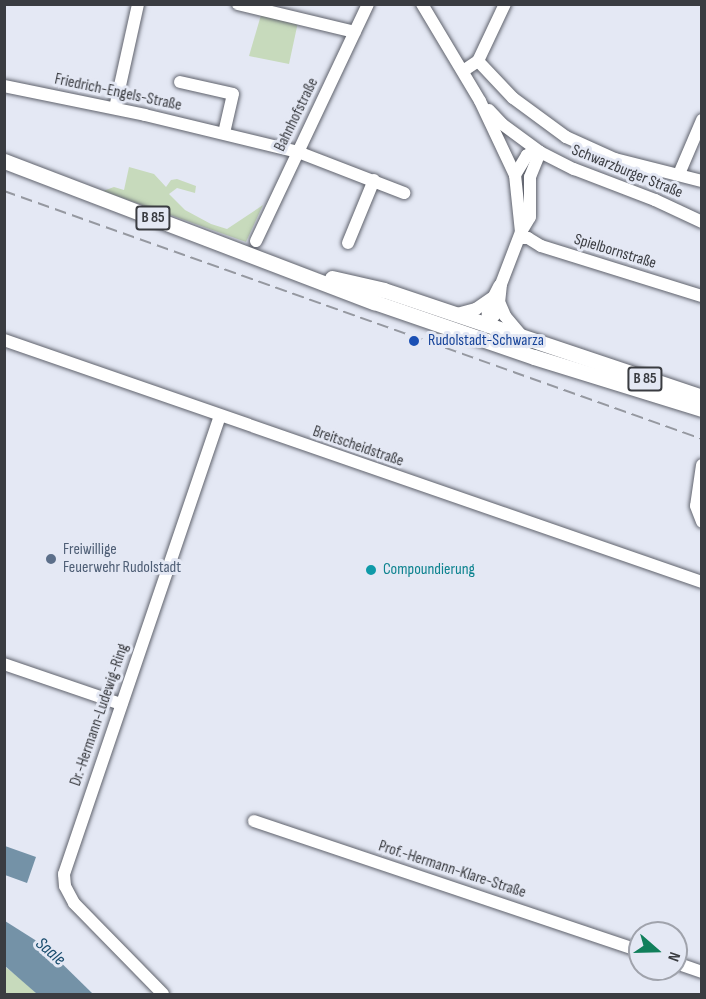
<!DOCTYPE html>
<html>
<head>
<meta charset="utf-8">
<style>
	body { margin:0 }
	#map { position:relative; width:706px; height:999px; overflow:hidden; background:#e4e8f4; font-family:"Sofia Sans Condensed",sans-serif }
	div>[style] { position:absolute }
	.green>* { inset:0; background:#c7dabc }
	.water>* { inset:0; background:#7492a7 }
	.roads { filter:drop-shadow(0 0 2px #5f626c) drop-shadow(0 0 2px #5f626c) }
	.minor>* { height:12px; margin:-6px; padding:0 6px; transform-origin:6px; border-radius:6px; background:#fff }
	.major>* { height:15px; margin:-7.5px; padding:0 7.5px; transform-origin:7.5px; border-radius:7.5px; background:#fff }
	.rail>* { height:2px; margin-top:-1px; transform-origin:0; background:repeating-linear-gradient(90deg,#9598a0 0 12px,transparent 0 18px) }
	.dots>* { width:16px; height:16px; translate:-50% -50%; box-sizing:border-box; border:3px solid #e4e8f4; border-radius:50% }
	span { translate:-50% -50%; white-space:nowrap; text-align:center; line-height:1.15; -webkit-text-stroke:6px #e4e8f4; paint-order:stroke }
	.shield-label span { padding:2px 4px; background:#e4e8f4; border:2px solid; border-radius:4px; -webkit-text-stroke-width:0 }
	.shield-label { font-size:15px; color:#3a3c41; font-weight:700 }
	.street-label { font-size:16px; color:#3a3c41 }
	.transit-label { font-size:16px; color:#164399 }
	.left { translate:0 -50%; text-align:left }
	.service-label { font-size:16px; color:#4e5e75 }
	.culture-label { font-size:16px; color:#0d838f }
	.water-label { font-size:18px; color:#1a4d6e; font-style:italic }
	.frame { position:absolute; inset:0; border:6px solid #3a3c41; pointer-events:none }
	.north { position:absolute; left:628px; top:921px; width:60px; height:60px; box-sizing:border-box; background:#e4e8f4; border:2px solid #a0a3ac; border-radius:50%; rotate:110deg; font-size:16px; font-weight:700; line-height:24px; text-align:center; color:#3a3c41 }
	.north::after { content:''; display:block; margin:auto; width:21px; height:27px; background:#117f5b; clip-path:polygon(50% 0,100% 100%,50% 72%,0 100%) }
</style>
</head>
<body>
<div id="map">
	<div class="green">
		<i style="clip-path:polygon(261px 15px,298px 22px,289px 64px,249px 56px)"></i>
		<i style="clip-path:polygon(129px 167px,154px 174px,166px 187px,171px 180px,177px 179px,196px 186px,195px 193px,177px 188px,169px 194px,185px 210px,211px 224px,227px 229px,263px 205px,246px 242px,103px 191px,114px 187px,124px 190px)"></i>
		<i style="clip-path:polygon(4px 966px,20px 978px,37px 994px,5px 994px)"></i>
	</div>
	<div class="water">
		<i style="clip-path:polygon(5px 846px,36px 857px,27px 883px,5px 875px)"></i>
		<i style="clip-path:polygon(5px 921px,43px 945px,93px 994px,37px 994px,5px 966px)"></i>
	</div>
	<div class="roads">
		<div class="minor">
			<i style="left:238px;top:4px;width:120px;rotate:13.5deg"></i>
			<i style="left:422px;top:4px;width:113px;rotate:59.1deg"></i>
			<i style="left:480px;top:101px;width:82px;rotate:64.7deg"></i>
			<i style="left:515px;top:175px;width:57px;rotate:84deg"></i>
			<i style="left:521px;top:232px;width:56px;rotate:111deg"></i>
			<i style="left:501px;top:284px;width:27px;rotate:96deg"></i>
			<i style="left:498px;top:311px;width:17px;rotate:130deg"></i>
			<i style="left:478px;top:61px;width:51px;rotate:46.6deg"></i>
			<i style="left:513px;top:98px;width:66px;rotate:36.3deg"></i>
			<i style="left:566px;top:137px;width:54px;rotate:24.2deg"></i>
			<i style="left:615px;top:159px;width:90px;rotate:14.2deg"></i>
			<i style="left:463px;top:71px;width:18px;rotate:-34deg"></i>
			<i style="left:478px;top:61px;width:63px;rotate:-64.7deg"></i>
			<i style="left:180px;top:82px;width:54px;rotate:12.8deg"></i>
			<i style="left:233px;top:94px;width:40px;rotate:103deg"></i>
			<i style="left:4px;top:86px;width:144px;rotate:11.6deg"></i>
			<i style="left:145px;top:115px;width:157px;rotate:13.6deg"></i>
			<i style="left:298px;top:152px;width:114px;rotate:21.1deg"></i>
			<i style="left:115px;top:108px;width:107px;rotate:-77.5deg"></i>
			<i style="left:489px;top:110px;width:19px;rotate:47deg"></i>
			<i style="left:502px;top:124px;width:47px;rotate:36.4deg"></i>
			<i style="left:540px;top:152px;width:38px;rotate:27deg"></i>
			<i style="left:574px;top:169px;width:87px;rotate:20.9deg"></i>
			<i style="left:655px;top:200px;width:52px;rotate:25.1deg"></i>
			<i style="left:679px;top:174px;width:59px;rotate:-66.9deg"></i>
			<i style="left:515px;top:175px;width:23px;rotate:-59deg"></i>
			<i style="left:527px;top:155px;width:13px;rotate:-13deg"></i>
			<i style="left:521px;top:232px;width:17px;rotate:-59deg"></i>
			<i style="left:530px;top:217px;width:40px;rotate:-90deg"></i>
			<i style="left:530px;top:177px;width:27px;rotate:-68deg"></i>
			<i style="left:520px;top:238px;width:8px"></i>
			<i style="left:528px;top:238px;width:15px;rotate:32deg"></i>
			<i style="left:541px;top:246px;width:169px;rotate:17.3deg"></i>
			<i style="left:256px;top:241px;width:262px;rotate:-64.7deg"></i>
			<i style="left:348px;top:243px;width:68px;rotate:-67.6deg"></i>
			<i style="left:500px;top:304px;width:13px;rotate:67deg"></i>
			<i style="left:505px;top:316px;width:25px;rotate:50deg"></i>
			<i style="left:457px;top:314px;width:20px;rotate:-15deg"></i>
			<i style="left:476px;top:309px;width:19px;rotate:-35deg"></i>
			<i style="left:487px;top:324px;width:16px;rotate:-86deg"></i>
			<i style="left:488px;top:308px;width:25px;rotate:-63deg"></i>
			<i style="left:4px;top:340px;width:739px;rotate:19.12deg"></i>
			<i style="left:702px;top:465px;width:41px;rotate:98.3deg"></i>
			<i style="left:696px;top:506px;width:17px;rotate:69deg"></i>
			<i style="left:4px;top:664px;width:124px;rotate:18.9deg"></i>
			<i style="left:254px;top:821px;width:407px;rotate:18.6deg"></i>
			<i style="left:676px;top:963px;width:28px;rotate:19deg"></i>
			<i style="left:163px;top:994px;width:127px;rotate:-134.4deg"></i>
			<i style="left:74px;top:903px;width:19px;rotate:-118deg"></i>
			<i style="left:65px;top:886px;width:12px;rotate:-95deg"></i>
			<i style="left:64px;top:874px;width:483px;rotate:-71.2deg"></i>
		</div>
		<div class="major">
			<i style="left:4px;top:161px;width:396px;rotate:20.9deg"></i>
			<i style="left:374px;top:302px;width:169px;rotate:19deg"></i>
			<i style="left:534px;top:357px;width:176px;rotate:17.2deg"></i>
			<i style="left:332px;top:278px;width:53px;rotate:13deg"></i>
			<i style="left:384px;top:290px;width:336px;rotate:18.6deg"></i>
		</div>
	</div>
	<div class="rail">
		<i style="left:4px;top:191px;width:741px;rotate:19.56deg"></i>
	</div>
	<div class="dots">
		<i style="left:414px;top:341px;background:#1a4fb4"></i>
		<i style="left:51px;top:559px;background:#5c6f8a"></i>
		<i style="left:371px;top:570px;background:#0f9aa8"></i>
	</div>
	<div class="shield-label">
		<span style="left:153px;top:218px">B 85</span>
		<span style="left:645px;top:379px">B 85</span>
	</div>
	<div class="street-label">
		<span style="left:118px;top:93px;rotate:12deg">Friedrich-Engels-Straße</span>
		<span style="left:297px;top:115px;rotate:-64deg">Bahnhofstraße</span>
		<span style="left:627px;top:172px;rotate:22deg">Schwarzburger Straße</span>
		<span style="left:615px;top:252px;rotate:17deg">Spielbornstraße</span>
		<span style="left:358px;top:447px;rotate:19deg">Breitscheidstraße</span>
		<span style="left:100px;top:715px;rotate:-71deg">Dr.-Hermann-Ludewig-Ring</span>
		<span style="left:452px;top:870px;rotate:18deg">Prof.-Hermann-Klare-Straße</span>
	</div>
	<div class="transit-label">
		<span class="left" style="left:428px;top:341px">Rudolstadt-Schwarza</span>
	</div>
	<div class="service-label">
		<span class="left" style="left:63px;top:559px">Freiwillige<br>Feuerwehr Rudolstadt</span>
	</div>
	<div class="culture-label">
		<span class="left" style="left:383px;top:570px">Compoundierung</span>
	</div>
	<div class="water-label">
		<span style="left:50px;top:952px;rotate:41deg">Saale</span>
	</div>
	<div class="frame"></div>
	<div class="north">N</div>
</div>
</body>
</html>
